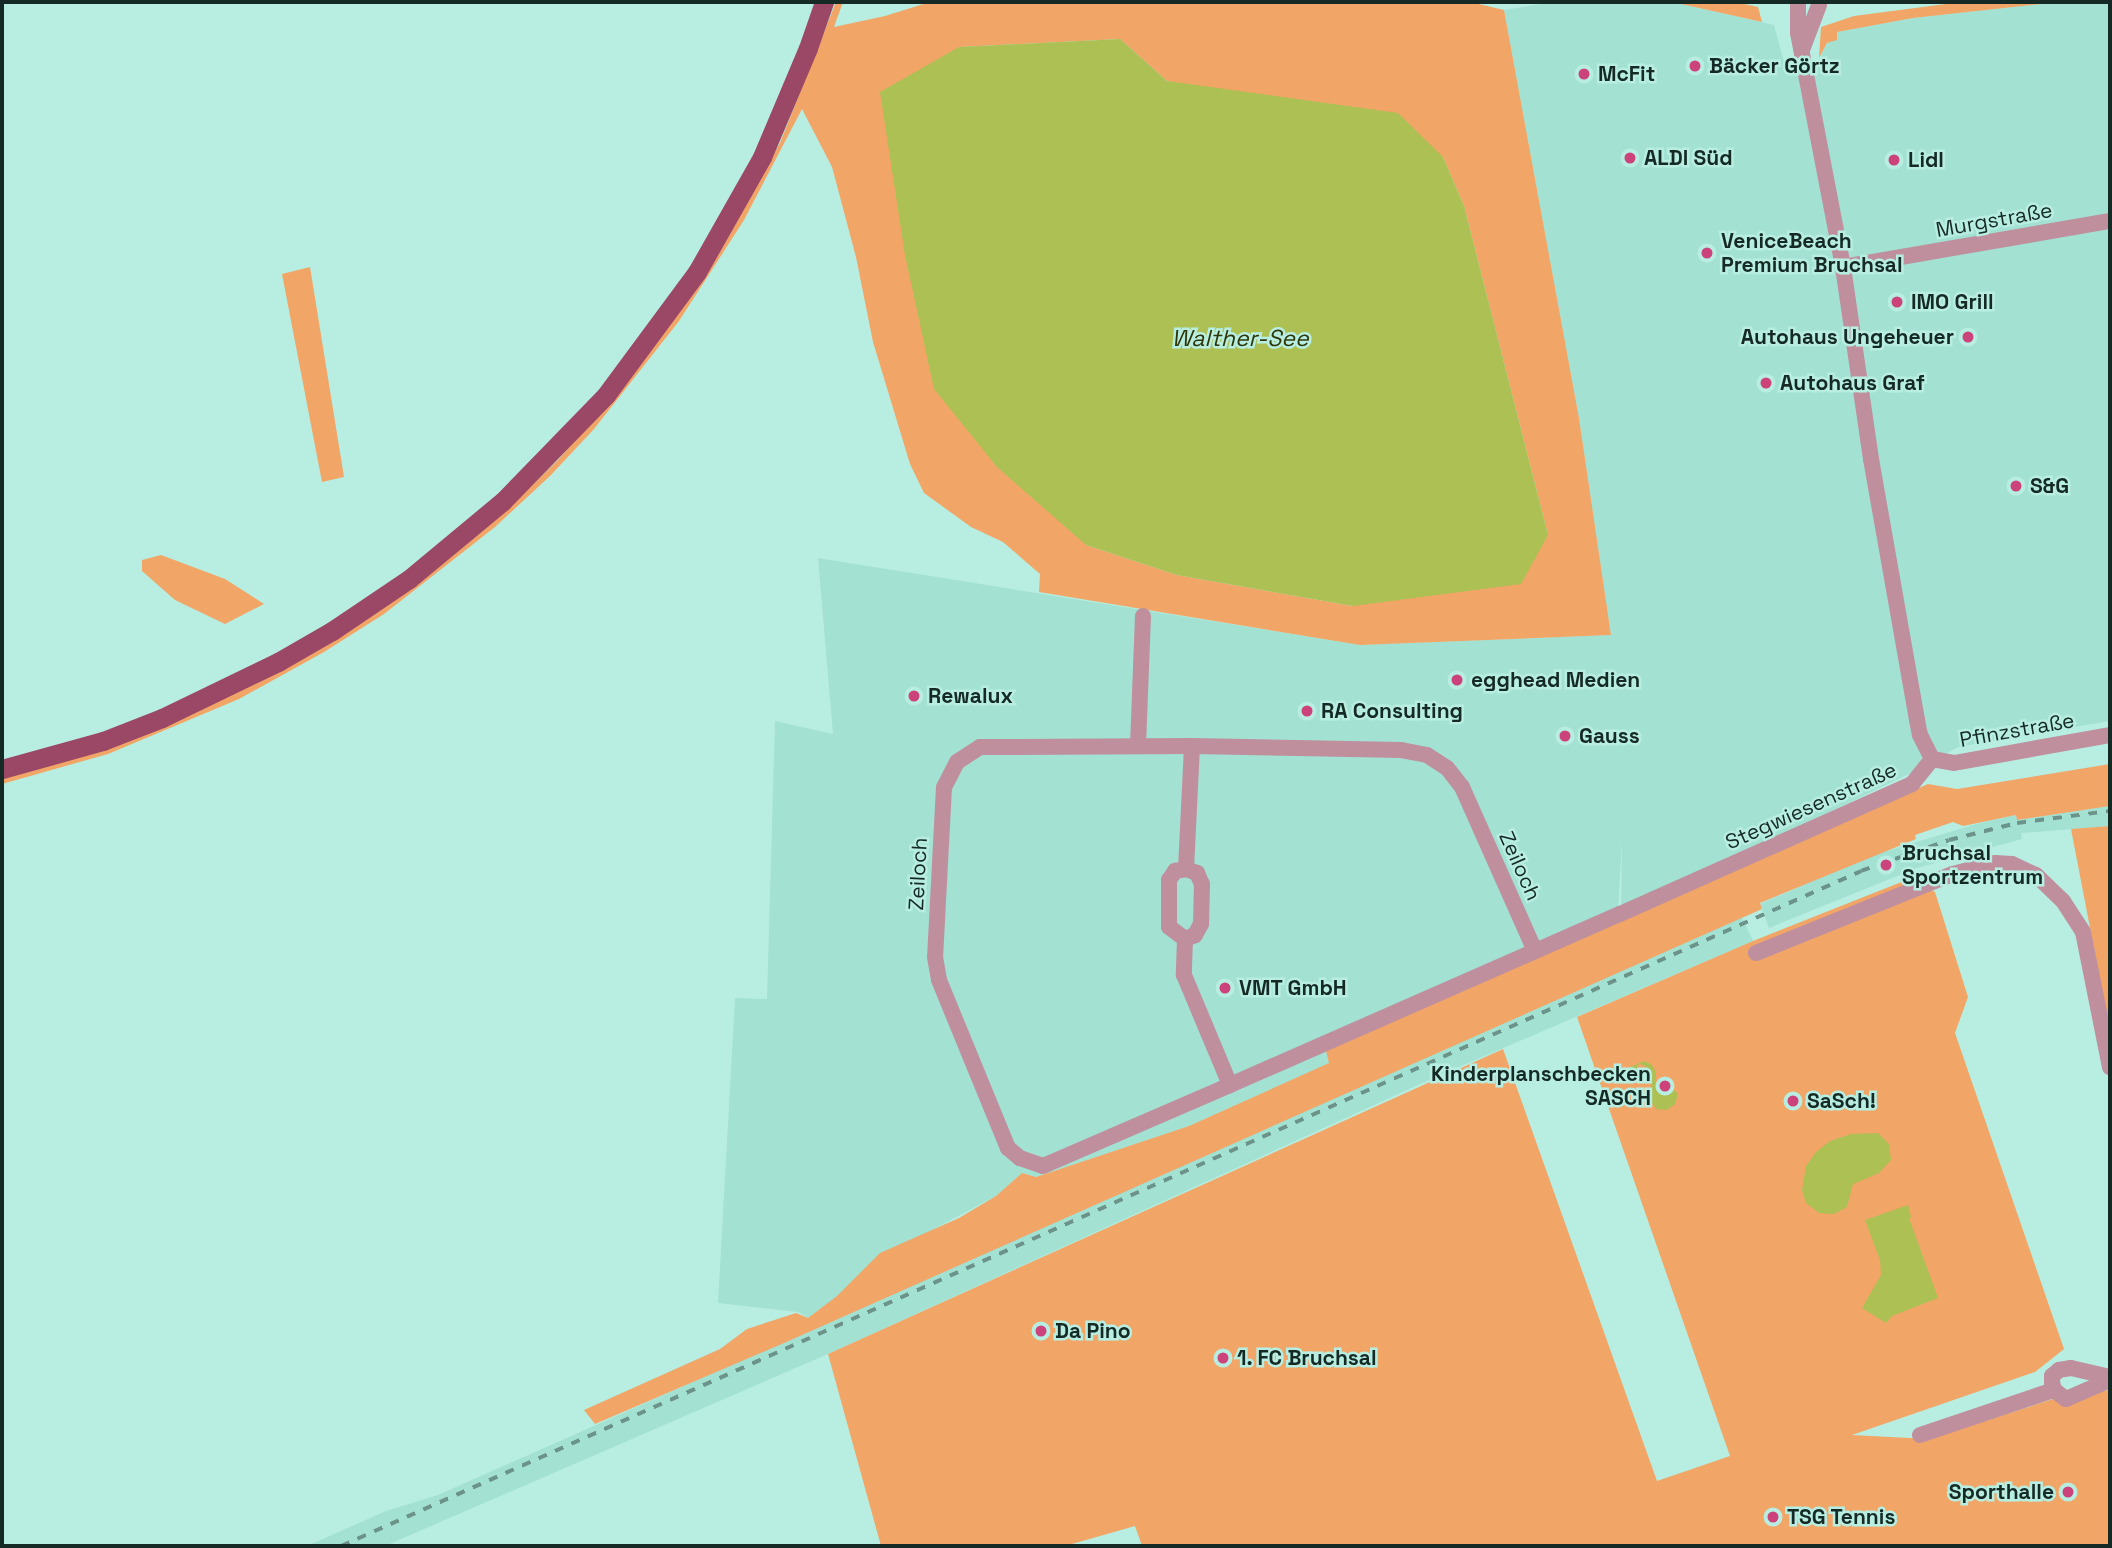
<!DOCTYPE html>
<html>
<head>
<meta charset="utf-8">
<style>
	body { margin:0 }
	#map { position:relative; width:2112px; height:1548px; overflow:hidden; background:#b8eee1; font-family:"Space Grotesk",sans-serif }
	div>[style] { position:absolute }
	.built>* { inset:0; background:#a3e1d3 }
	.green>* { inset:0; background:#f1a567 }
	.water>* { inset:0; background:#acc053 }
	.minor>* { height:16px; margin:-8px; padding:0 8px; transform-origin:8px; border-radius:8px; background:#bf8f9e }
	.major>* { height:19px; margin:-9.5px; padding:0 9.5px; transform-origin:9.5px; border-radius:9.5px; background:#9b4766 }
	.rail>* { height:3.5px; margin-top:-1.75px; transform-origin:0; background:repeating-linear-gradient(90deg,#6c9389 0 9px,transparent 0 18px) }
	.dots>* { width:19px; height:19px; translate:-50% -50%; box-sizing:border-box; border:4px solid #b8eee1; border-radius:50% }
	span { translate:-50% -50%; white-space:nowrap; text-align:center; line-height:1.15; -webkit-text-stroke:5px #b8eee1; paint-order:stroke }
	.poi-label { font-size:21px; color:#152a25; font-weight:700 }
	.left { translate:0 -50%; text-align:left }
	.right { translate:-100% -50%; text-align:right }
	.street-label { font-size:21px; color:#152a25 }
	.water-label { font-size:23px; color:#2f3708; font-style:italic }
	.frame { position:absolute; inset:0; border:4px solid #152a25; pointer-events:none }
</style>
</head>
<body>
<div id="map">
	<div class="built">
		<i style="clip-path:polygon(1554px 2px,1672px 2px,1774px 25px,1786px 69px,1818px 62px,1827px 43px,1837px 39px,1836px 32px,1913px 18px,2060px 2px,2110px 2px,2110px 721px,1958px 747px,1913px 772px,1621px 912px,1622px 839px,1618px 913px,1326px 1051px,1330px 1063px,1189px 1126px,1036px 1177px,1022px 1173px,996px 1196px,932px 1230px,808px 1318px,798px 1312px,718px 1303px,735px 998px,767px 999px,775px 721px,833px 734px,818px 558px,1360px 645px,1611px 635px,1579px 418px,1504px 10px)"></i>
		<i style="clip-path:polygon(2110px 806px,2110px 826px,2021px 833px,2022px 839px,1917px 868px,1769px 928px,1760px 904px,1886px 849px,1887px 851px,1976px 824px,2016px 815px,2018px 820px)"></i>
		<i style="clip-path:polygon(1742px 917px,1753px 941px,1438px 1076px,828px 1354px,385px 1546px,307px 1546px,386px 1511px,438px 1495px)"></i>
	</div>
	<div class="green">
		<i style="clip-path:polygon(evenodd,836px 2px,843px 2px,834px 27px,885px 16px,930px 2px,1470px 2px,1504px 10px,1579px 418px,1611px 635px,1360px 645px,1039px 592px,1040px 574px,1003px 542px,971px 527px,924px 493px,910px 464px,873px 342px,856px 257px,832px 167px,802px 109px,744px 220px,679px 321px,594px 429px,550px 476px,495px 527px,384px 614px,324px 652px,239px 699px,108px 754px,2px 784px,2px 779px,130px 739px,183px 718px,518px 499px,557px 461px,621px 389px,755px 188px,780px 143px,836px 2px,1120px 39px,1167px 81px,1443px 157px,1464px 206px,1548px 535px,1353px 606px,1177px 575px,1086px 545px,959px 47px,1120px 39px)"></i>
		<i style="clip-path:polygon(1672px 2px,1735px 2px,1758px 7px,1762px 22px)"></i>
		<i style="clip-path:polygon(1961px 2px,2060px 2px,1913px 18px,1837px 32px,1837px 40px,1827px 43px,1819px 58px,1821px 27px,1854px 16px)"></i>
		<i style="clip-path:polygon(310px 267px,344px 477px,322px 482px,282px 274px)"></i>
		<i style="clip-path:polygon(161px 555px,225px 579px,264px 604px,225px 624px,175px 600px,142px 571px,142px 560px)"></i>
		<i style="clip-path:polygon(2110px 764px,2110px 806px,2017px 820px,2016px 815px,1963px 826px,1953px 822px,1915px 835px,1916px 839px,1760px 903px,1762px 909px,784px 1343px,595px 1424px,584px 1410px,720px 1349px,747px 1329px,796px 1313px,808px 1318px,837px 1296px,880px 1253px,959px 1218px,996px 1196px,1022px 1173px,1036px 1177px,1189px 1126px,1329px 1063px,1326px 1051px,1928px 784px,1957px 789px)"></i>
		<i style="clip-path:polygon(2110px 826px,2110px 1016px,2107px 1016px,2071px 829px)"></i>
		<i style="clip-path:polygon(1909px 879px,1935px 892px,1968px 997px,1955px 1033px,2064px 1349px,2035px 1372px,1852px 1435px,1929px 1439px,2053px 1399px,2110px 1390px,2110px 1546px,1142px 1546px,1135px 1526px,1065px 1546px,881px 1546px,828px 1354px,1503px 1049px,1657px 1481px,1730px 1456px,1577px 1017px,1753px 941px)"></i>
	</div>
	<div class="water">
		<i style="clip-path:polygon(1120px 39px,1167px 81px,1398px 113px,1443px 157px,1464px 206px,1548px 535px,1521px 584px,1353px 606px,1177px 575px,1086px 545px,997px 467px,934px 389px,905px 255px,880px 92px,959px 47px)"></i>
		<i style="clip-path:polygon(1644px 1061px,1651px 1064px,1656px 1072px,1655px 1089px,1669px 1085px,1678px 1094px,1675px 1104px,1667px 1110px,1656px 1109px,1650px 1100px,1652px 1076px,1648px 1068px,1641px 1064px,1637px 1065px,1641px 1076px,1637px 1080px,1630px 1074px,1630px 1067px)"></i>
		<i style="clip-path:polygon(1878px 1133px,1889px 1144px,1891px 1160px,1879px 1173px,1853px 1184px,1847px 1207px,1834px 1214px,1819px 1213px,1806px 1203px,1802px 1190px,1806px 1166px,1816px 1152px,1830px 1141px,1851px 1134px)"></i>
		<i style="clip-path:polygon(1908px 1205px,1911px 1217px,1909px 1218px,1938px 1298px,1892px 1316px,1886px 1323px,1862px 1308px,1881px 1275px,1880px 1260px,1865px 1220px)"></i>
	</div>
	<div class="minor">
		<i style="left:1798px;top:2px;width:31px;rotate:90deg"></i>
		<i style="left:1798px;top:33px;width:238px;rotate:79.1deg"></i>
		<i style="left:1843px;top:267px;width:194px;rotate:81.7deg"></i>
		<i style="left:1871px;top:459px;width:265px;rotate:80deg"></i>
		<i style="left:1917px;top:720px;width:15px;rotate:79deg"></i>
		<i style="left:1920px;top:735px;width:27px;rotate:63deg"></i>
		<i style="left:1802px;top:50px;width:48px;rotate:-69.3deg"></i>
		<i style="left:1843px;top:267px;width:271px;rotate:-9.8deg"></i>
		<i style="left:1138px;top:746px;width:130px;rotate:-87.8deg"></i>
		<i style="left:1932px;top:759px;width:22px;rotate:10deg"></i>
		<i style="left:1954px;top:763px;width:158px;rotate:-10.2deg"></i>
		<i style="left:1186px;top:869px;width:123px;rotate:-87.2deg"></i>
		<i style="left:1185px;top:939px;width:20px;rotate:-143deg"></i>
		<i style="left:1169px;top:927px;width:47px;rotate:-90deg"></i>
		<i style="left:1169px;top:880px;width:11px;rotate:-56deg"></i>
		<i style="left:1175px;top:871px;width:11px;rotate:-10deg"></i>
		<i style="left:1186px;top:869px;width:12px;rotate:20deg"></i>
		<i style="left:1197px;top:873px;width:12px;rotate:66deg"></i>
		<i style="left:1202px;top:884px;width:40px;rotate:91.4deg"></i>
		<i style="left:1201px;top:924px;width:13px;rotate:119deg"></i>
		<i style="left:1195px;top:935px;width:11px;rotate:158deg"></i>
		<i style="left:1185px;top:939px;width:36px;rotate:92deg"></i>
		<i style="left:1184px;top:975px;width:119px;rotate:67.3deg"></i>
		<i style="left:1535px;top:951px;width:180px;rotate:-114deg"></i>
		<i style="left:1462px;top:787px;width:24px;rotate:-128deg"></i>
		<i style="left:1447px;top:768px;width:24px;rotate:-147deg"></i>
		<i style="left:1427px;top:755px;width:26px;rotate:-169deg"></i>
		<i style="left:1401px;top:750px;width:209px;rotate:-178.9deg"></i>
		<i style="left:1192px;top:746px;width:212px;rotate:179.7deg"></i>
		<i style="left:980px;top:747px;width:27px;rotate:147deg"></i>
		<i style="left:957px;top:762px;width:28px;rotate:117deg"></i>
		<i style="left:944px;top:787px;width:170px;rotate:93deg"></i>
		<i style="left:935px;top:957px;width:23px;rotate:80deg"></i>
		<i style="left:939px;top:980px;width:182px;rotate:67.7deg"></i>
		<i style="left:1008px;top:1148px;width:16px;rotate:40deg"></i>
		<i style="left:1020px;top:1158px;width:24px;rotate:19deg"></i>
		<i style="left:1043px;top:1166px;width:204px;rotate:-23.4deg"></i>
		<i style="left:1230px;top:1085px;width:426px;rotate:-23.7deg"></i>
		<i style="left:1620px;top:914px;width:320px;rotate:-24deg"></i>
		<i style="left:1912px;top:784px;width:32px;rotate:-51deg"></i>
		<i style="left:1756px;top:953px;width:212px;rotate:-21.9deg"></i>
		<i style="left:1953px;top:874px;width:43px;rotate:-14.7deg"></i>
		<i style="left:1995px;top:863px;width:17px;rotate:3deg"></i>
		<i style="left:2012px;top:864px;width:26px;rotate:25deg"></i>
		<i style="left:2036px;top:875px;width:37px;rotate:44deg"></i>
		<i style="left:2063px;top:901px;width:37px;rotate:57deg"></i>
		<i style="left:2083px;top:932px;width:138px;rotate:78.7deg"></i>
		<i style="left:2110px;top:1377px;width:40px;rotate:-167deg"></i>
		<i style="left:2071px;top:1368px;width:12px;rotate:171deg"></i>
		<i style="left:2059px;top:1370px;width:9px;rotate:139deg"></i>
		<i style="left:2052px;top:1376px;width:6px;rotate:90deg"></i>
		<i style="left:2052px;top:1382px;width:8px;rotate:76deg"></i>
		<i style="left:2054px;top:1390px;width:15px;rotate:37deg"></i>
		<i style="left:2066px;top:1399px;width:48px;rotate:-23.4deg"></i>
		<i style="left:1920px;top:1435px;width:141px;rotate:-18.6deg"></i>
	</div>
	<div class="major">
		<i style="left:2px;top:769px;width:105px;rotate:-15.5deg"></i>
		<i style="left:103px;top:741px;width:63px;rotate:-21.3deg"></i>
		<i style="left:162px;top:718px;width:129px;rotate:-25.8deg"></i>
		<i style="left:278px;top:662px;width:62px;rotate:-29.9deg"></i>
		<i style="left:332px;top:631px;width:93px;rotate:-34deg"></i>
		<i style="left:409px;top:579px;width:122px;rotate:-39.7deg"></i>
		<i style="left:503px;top:501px;width:148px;rotate:-45.8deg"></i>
		<i style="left:606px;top:395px;width:153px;rotate:-53.5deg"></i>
		<i style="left:697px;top:272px;width:132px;rotate:-60.5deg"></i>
		<i style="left:762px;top:157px;width:118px;rotate:-67.1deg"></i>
		<i style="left:808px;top:48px;width:49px;rotate:-70.8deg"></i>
	</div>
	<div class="rail">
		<i style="left:341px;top:1546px;width:1663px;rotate:-23.94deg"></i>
		<i style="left:1861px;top:871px;width:93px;rotate:-19.4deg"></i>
		<i style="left:1949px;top:840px;width:70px;rotate:-14deg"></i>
		<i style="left:2017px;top:823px;width:94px;rotate:-7.4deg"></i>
	</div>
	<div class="dots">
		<i style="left:1695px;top:66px;background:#cc437c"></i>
		<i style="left:1584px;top:74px;background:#cc437c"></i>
		<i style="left:1630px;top:158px;background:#cc437c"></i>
		<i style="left:1894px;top:160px;background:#cc437c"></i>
		<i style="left:1707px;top:253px;background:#cc437c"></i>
		<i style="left:1897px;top:302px;background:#cc437c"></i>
		<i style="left:1968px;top:337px;background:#cc437c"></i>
		<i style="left:1766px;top:383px;background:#cc437c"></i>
		<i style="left:2016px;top:486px;background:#cc437c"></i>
		<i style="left:1457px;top:680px;background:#cc437c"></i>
		<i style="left:914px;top:696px;background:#cc437c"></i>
		<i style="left:1307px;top:711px;background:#cc437c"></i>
		<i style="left:1565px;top:736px;background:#cc437c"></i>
		<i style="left:1886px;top:865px;background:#cc437c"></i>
		<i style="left:1225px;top:988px;background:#cc437c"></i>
		<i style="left:1665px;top:1086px;background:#cc437c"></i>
		<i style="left:1793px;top:1101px;background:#cc437c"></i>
		<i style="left:1041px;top:1331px;background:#cc437c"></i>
		<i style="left:1223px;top:1358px;background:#cc437c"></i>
		<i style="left:2068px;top:1492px;background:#cc437c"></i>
		<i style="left:1773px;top:1517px;background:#cc437c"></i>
	</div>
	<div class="poi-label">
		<span class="left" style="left:1709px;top:66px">Bäcker Görtz</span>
		<span class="left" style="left:1598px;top:74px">McFit</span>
		<span class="left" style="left:1644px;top:158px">ALDI Süd</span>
		<span class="left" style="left:1908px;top:160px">Lidl</span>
		<span class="left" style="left:1721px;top:253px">VeniceBeach<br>Premium Bruchsal</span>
		<span class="left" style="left:1911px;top:302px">IMO Grill</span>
		<span class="right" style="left:1954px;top:337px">Autohaus Ungeheuer</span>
		<span class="left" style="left:1780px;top:383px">Autohaus Graf</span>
		<span class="left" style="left:2030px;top:486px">S&amp;G</span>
		<span class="left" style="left:1471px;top:680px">egghead Medien</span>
		<span class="left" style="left:928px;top:696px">Rewalux</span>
		<span class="left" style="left:1321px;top:711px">RA Consulting</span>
		<span class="left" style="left:1579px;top:736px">Gauss</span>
		<span class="left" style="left:1902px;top:865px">Bruchsal<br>Sportzentrum</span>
		<span class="left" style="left:1239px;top:988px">VMT GmbH</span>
		<span class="right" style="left:1651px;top:1086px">Kinderplanschbecken<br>SASCH</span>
		<span class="left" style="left:1807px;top:1101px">SaSch!</span>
		<span class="left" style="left:1055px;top:1331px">Da Pino</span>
		<span class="left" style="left:1237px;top:1358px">1. FC Bruchsal</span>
		<span class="right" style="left:2054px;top:1492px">Sporthalle</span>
		<span class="left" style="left:1787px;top:1517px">TSG Tennis</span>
	</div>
	<div class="street-label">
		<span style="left:1994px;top:220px;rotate:-10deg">Murgstraße</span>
		<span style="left:2017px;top:730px;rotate:-10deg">Pfinzstraße</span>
		<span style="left:1811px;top:806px;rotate:-24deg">Stegwiesenstraße</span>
		<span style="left:1520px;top:866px;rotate:66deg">Zeiloch</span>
		<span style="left:918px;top:874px;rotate:-87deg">Zeiloch</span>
	</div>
	<div class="water-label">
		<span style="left:1240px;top:338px">Walther-See</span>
	</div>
	<div class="frame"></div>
</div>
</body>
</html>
